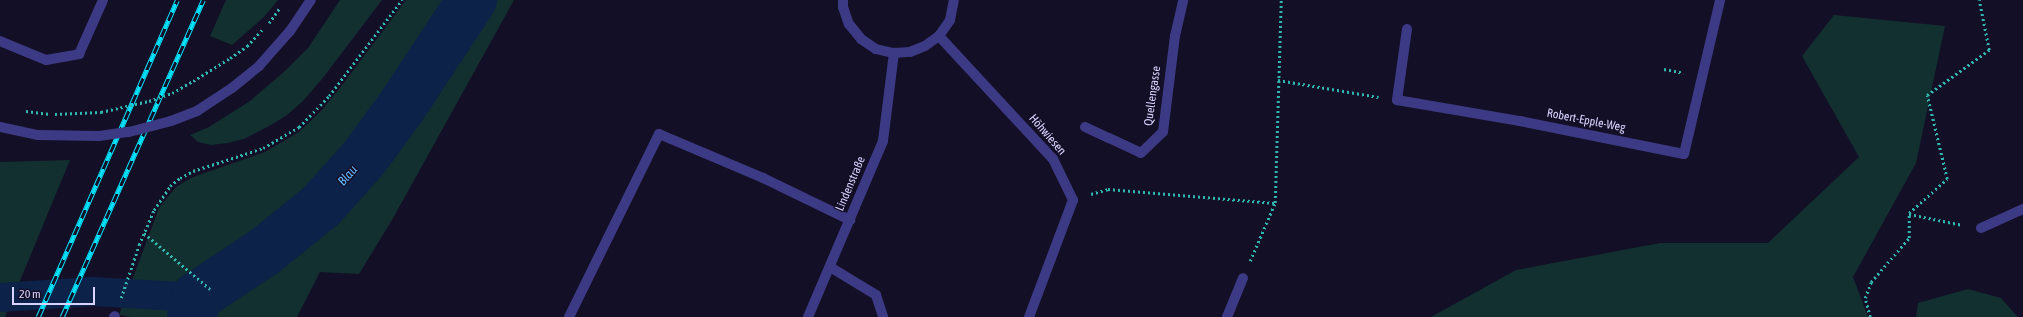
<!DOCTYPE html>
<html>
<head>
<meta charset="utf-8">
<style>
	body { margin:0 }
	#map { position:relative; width:2023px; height:317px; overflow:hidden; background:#130f26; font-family:"Asap Condensed",sans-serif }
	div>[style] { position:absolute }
	.green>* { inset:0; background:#12302f }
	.canal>* { height:29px; margin:-14.5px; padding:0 14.5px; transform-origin:14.5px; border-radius:14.5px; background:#0c2248 }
	.river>* { height:50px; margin:-25px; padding:0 25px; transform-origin:25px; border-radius:25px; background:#0c2248 }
	.path>* { height:2.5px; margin-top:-1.25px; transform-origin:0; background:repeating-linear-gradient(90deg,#2fb8b0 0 2px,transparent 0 5px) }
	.service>* { height:10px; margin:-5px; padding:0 5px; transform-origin:5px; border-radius:5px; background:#3d3a85 }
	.minor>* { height:10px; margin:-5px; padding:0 5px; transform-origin:5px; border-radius:5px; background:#3d3a85 }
	.tertiary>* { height:10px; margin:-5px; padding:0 5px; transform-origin:5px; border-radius:5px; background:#3d3a85 }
	.rail>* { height:4.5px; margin-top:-2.25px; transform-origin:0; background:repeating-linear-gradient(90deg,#130f26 0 9px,#00e5ff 0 18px); box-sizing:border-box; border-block:1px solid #00e5ff }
	.path-bridge>* { height:2.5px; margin-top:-1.25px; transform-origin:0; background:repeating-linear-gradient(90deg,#2fb8b0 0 2px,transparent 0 5px) }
	.tertiary-bridge>* { height:10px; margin:-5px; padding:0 5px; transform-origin:5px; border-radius:5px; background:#3d3a85 }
	span { translate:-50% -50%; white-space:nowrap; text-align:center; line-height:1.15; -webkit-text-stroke:3px #130f26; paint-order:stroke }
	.street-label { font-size:12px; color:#d9d4ff }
	.water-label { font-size:13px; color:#62b6ff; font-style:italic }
	.scale { position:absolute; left:12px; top:287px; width:83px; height:18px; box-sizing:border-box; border:2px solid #d9d4ff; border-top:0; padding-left:5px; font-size:12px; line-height:14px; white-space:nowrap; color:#d9d4ff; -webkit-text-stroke:3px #130f26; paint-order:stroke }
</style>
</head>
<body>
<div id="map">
	<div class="green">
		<i style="clip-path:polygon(226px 0,278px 0,264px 17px,232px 45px,210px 36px)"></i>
		<i style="clip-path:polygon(340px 0,382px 0,322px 79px,303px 101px,287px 115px,271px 125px,244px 139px,228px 143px,211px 145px,198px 142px,190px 135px,209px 127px,250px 101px,285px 71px,308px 48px)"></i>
		<i style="clip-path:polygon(406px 0,514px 0,392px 220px,359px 274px,320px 272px,297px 317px,131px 317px,119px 315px,159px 208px,167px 198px,176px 187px,193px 177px,265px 152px,299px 132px,321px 111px,343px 84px)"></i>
		<i style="clip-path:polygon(1834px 15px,1945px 26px,1916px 163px,1853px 277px,1868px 317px,1431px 317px,1516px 270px,1660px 243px,1768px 243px,1859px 157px,1802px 56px)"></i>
		<i style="clip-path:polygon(70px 160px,5px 317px,0 317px,0 162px)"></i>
		<i style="clip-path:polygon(1968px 289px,2001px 298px,2018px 317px,1916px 317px,1918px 303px)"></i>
	</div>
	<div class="canal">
		<i style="left:0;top:297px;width:93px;rotate:-3.7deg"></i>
		<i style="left:93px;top:291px;width:103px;rotate:3.3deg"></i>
	</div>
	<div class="river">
		<i style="left:192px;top:317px;width:20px;rotate:-79deg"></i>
		<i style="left:196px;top:297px;width:82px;rotate:-33.5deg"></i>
		<i style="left:264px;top:252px;width:73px;rotate:-38.9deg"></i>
		<i style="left:321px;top:206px;width:64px;rotate:-48.1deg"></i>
		<i style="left:364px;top:158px;width:64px;rotate:-53.8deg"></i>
		<i style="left:402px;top:106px;width:127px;rotate:-56.6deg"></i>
	</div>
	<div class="path">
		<i style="left:269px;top:23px;width:19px;rotate:-55deg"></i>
		<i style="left:230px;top:58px;width:21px;rotate:-35deg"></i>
		<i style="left:247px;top:46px;width:23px;rotate:-47deg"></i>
		<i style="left:1664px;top:69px;width:20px;rotate:11deg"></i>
		<i style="left:1278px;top:80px;width:102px;rotate:9.6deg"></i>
		<i style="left:26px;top:111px;width:24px;rotate:7deg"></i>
		<i style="left:1091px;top:194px;width:18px;rotate:-16deg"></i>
		<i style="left:1108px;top:189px;width:168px;rotate:4.8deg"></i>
		<i style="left:1909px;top:214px;width:55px;rotate:11.5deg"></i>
		<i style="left:144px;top:233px;width:87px;rotate:40.3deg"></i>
		<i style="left:1250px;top:261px;width:63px;rotate:-66.7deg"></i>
		<i style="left:1275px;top:203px;width:203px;rotate:-88.3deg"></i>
		<i style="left:121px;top:298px;width:56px;rotate:-71.2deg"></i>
		<i style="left:139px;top:245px;width:38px;rotate:-67deg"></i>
		<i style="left:154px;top:210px;width:29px;rotate:-56deg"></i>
		<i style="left:170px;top:186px;width:13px;rotate:-39deg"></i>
		<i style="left:180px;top:178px;width:15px;rotate:-28deg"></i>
		<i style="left:193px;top:171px;width:74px;rotate:-18.2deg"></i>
		<i style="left:263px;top:148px;width:42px;rotate:-30.3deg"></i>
		<i style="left:299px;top:127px;width:43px;rotate:-45.9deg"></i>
		<i style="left:329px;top:96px;width:121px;rotate:-52.8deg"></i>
		<i style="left:1870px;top:317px;width:20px;rotate:-105deg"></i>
		<i style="left:1865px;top:298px;width:17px;rotate:-69deg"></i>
		<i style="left:1871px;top:282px;width:58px;rotate:-49.2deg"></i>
		<i style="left:1909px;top:238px;width:25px;rotate:-90deg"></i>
		<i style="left:1909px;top:213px;width:51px;rotate:-41.8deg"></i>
		<i style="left:1947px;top:179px;width:86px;rotate:-103.4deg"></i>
		<i style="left:1927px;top:95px;width:77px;rotate:-36deg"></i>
		<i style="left:1989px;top:50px;width:51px;rotate:-101.3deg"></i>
	</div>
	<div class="service">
		<i style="left:0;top:41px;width:50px;rotate:22.4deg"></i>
		<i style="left:46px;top:60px;width:34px;rotate:-10deg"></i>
		<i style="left:79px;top:54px;width:59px;rotate:-66deg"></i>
		<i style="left:1085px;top:127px;width:26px;rotate:25deg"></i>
		<i style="left:1981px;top:228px;width:46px;rotate:-24.3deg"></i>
		<i style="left:830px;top:267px;width:54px;rotate:31.3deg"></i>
		<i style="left:876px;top:295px;width:23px;rotate:72deg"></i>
		<i style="left:114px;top:317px;width:1px;rotate:-45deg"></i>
		<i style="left:569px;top:317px;width:204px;rotate:-63.8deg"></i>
		<i style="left:659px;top:134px;width:113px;rotate:22.9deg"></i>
		<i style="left:763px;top:178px;width:97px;rotate:25.8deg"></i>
	</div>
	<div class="minor">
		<i style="left:1407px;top:29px;width:72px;rotate:98deg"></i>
		<i style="left:1397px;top:100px;width:125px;rotate:9.7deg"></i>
		<i style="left:1520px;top:121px;width:167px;rotate:11.4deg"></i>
		<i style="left:1684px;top:154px;width:158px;rotate:-76.8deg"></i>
		<i style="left:939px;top:36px;width:168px;rotate:47.2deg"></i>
		<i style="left:1053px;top:159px;width:46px;rotate:64deg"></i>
		<i style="left:1073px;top:200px;width:125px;rotate:110.6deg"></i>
		<i style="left:1109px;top:138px;width:35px;rotate:25deg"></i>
		<i style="left:1141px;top:153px;width:30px;rotate:-44deg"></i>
		<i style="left:1163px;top:132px;width:97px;rotate:-82.9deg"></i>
		<i style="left:1175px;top:36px;width:37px;rotate:-77deg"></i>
		<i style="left:1227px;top:317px;width:42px;rotate:-67.7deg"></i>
	</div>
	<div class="tertiary">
		<i style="left:843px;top:0;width:7px;rotate:90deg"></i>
		<i style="left:843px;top:7px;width:18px;rotate:71deg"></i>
		<i style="left:849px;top:24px;width:19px;rotate:51deg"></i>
		<i style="left:861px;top:39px;width:18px;rotate:34deg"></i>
		<i style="left:876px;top:49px;width:18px;rotate:13deg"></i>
		<i style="left:894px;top:53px;width:16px;rotate:-4deg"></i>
		<i style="left:910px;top:52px;width:16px;rotate:-22deg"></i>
		<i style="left:925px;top:46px;width:17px;rotate:-36deg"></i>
		<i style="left:939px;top:36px;width:19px;rotate:-55deg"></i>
		<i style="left:950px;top:20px;width:20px;rotate:-79deg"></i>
		<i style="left:232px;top:88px;width:35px;rotate:-39deg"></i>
		<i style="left:259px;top:66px;width:47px;rotate:-48.5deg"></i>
		<i style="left:290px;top:31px;width:37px;rotate:-56deg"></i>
		<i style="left:0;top:127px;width:39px;rotate:12deg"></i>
		<i style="left:808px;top:317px;width:191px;rotate:-66.9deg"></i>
		<i style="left:883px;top:141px;width:89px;rotate:-82.9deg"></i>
	</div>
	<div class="rail">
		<i style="left:38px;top:317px;width:346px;rotate:-66.3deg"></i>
		<i style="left:62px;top:317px;width:347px;rotate:-66deg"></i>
	</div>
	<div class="path-bridge">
		<i style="left:55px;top:114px;width:46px;rotate:-2.5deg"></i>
		<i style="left:101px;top:112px;width:49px;rotate:-12.9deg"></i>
		<i style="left:149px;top:101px;width:24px;rotate:-19deg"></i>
		<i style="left:172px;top:93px;width:24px;rotate:-30deg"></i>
		<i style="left:193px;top:81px;width:44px;rotate:-31.9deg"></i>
	</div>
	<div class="tertiary-bridge">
		<i style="left:38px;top:135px;width:61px;rotate:0.9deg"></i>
		<i style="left:99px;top:136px;width:30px;rotate:-8deg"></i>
		<i style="left:129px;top:132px;width:43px;rotate:-14.7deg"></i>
		<i style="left:171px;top:121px;width:28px;rotate:-21deg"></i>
		<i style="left:197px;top:111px;width:42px;rotate:-33.3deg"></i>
	</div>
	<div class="street-label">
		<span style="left:1153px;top:96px;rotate:-82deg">Quellengasse</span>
		<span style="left:1586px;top:121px;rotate:11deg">Robert-Epple-Weg</span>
		<span style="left:1047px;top:135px;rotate:49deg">Höhwiesen</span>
		<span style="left:851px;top:184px;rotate:-67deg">Lindenstraße</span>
	</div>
	<div class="water-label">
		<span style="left:348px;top:176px;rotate:-49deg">Blau</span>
	</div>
	<div class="scale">20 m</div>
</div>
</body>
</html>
